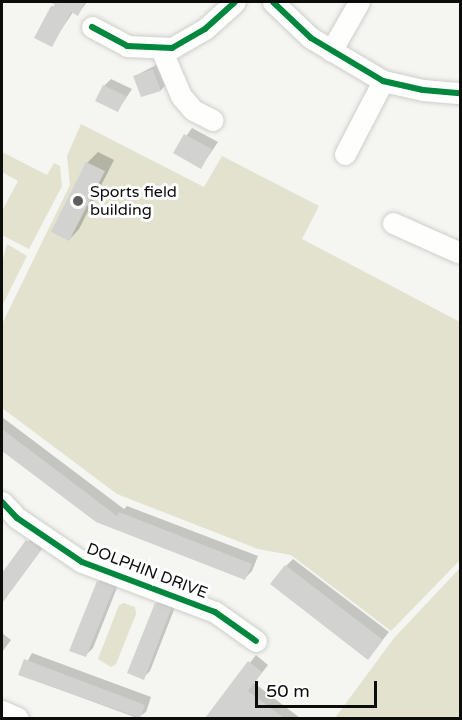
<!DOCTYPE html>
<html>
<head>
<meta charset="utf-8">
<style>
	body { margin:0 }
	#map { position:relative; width:462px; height:720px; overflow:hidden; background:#f5f5f2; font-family:"Varela Round",sans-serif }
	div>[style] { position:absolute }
	.green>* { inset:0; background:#e2e2ce }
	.shadow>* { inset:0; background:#0003 }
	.building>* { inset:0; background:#d2d2d0 }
	.roads { filter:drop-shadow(0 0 2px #cececc) drop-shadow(0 0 2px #cececc) }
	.minor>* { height:21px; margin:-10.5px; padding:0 10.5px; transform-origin:10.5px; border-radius:10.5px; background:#fefefd }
	.cycleway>* { height:6px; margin:-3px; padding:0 3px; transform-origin:3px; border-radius:3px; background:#00873e }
	.dots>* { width:16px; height:16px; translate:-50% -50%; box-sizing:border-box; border:3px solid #fff; border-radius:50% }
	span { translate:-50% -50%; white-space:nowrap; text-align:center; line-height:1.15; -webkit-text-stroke:6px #fff; paint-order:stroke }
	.poi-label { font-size:16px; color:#0c0c0b }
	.left { translate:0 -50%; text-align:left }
	.street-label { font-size:16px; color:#0c0c0b }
	.frame { position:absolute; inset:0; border:3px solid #0c0c0b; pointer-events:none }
	.scale { position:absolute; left:255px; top:681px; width:122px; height:27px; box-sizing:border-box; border:3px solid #0c0c0b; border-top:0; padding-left:8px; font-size:18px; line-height:21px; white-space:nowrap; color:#0c0c0b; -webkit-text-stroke:4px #fff; paint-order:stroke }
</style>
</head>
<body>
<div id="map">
	<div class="green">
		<i style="clip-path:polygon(81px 124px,204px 187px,222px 156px,319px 206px,302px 239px,460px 322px,460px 560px,391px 631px,291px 555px,258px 549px,117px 494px,2px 408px,2px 324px,70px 185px,67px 156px)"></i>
		<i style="clip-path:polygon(2px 152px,47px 175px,54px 163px,60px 166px,62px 186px,29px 249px,2px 235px,2px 211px,18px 181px,2px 172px)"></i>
		<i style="clip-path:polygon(7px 244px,27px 256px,2px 306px,2px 263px)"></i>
		<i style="clip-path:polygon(460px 568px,460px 718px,335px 718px,394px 638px)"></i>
		<i style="clip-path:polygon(124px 603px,135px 607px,136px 614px,116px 664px,111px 667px,98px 659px,119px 605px)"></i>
	</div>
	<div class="shadow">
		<i style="clip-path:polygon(58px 2px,87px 2px,78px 14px,73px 12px,51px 45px,53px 7px)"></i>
		<i style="clip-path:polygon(160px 63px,168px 83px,161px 90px,142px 95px,135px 76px)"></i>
		<i style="clip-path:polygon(111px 79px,132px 89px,118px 110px,104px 86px)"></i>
		<i style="clip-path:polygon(192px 128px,218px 142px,201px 167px,175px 152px)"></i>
		<i style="clip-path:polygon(98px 152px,114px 160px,79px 229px,69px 240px,87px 163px)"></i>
		<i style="clip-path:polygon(2px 417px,124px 509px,127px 506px,258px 556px,252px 571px,245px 578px,97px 521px,2px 449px)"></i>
		<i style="clip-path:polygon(35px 534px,47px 542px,2px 603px,2px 575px)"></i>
		<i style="clip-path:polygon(293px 559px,389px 632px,368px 658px,286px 566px)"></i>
		<i style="clip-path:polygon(105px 575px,120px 580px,93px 648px,86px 655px,98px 582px)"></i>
		<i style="clip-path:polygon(163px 597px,177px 602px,150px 671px,143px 678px,156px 604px)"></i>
		<i style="clip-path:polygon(2px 633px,11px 640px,2px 652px)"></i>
		<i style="clip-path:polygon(32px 653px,151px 697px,146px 712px,137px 718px,20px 675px)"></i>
		<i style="clip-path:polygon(256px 655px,268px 665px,254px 683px,300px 718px,258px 718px,239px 704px,227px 718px,207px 718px)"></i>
	</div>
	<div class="building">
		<i style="clip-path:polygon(49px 2px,85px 2px,78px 16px,71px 12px,52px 47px,34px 38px,51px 6px,58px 6px)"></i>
		<i style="clip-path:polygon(153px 69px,161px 91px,141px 97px,133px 76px)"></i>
		<i style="clip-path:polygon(103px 85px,126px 96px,118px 112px,95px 101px)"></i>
		<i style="clip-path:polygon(184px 134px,212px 149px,201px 169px,173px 153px)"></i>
		<i style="clip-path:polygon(86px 162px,105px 171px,69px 241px,51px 232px)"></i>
		<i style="clip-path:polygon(2px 429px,117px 516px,119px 512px,252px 564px,245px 580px,96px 522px,2px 451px)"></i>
		<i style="clip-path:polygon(26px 540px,41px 550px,2px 603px,2px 573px)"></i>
		<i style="clip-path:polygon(285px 565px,383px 640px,368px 660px,270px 584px)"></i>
		<i style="clip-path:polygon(97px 581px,114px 588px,86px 657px,69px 651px)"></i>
		<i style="clip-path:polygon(155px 603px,171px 609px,144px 680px,127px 673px)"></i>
		<i style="clip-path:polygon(24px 659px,145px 705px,140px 718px,18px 675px)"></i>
		<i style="clip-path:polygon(248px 661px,262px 672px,248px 691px,284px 718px,205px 718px)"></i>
	</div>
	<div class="roads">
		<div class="minor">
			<i style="left:273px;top:2px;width:52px;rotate:43.5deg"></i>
			<i style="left:311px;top:38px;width:84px;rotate:30.8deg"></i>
			<i style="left:383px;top:81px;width:41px;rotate:12.7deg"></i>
			<i style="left:423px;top:90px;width:37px;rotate:5deg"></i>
			<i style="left:92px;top:27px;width:40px;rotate:28deg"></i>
			<i style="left:127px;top:46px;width:45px;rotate:2.5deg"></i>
			<i style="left:172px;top:48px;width:38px;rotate:-30deg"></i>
			<i style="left:205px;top:29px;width:40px;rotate:-42deg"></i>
			<i style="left:161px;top:49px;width:51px;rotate:66.9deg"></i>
			<i style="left:181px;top:96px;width:18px;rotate:49deg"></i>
			<i style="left:193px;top:110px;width:22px;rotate:27deg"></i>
			<i style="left:331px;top:51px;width:56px;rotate:-60.3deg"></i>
			<i style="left:345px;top:154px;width:82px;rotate:-62.5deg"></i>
			<i style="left:393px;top:223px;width:73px;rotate:24.1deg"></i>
			<i style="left:2px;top:502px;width:22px;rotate:47deg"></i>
			<i style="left:17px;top:518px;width:78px;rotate:34.1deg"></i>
			<i style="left:82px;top:562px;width:142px;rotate:20.6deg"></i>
			<i style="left:215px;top:612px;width:50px;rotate:35.3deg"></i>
			<i style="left:2px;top:711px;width:17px;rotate:24deg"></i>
		</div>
	</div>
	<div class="cycleway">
		<i style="left:273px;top:2px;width:52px;rotate:43.5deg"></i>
		<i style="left:311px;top:38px;width:84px;rotate:30.8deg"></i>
		<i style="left:383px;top:81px;width:41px;rotate:12.7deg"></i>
		<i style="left:423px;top:90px;width:37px;rotate:5deg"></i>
		<i style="left:92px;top:27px;width:40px;rotate:28deg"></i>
		<i style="left:127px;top:46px;width:45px;rotate:2.5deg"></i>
		<i style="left:172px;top:48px;width:38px;rotate:-30deg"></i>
		<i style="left:205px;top:29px;width:40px;rotate:-42deg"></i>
		<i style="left:2px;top:502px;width:22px;rotate:47deg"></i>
		<i style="left:17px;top:518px;width:78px;rotate:34.1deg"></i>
		<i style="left:82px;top:562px;width:142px;rotate:20.6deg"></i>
		<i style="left:215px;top:612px;width:50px;rotate:35.3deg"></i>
	</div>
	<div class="dots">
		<i style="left:78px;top:201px;background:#5e5e5c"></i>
	</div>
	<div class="poi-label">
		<span class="left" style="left:90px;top:201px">Sports field<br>building</span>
	</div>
	<div class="street-label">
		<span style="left:147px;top:571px;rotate:21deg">DOLPHIN DRIVE</span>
	</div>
	<div class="frame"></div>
	<div class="scale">50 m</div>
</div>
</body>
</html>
